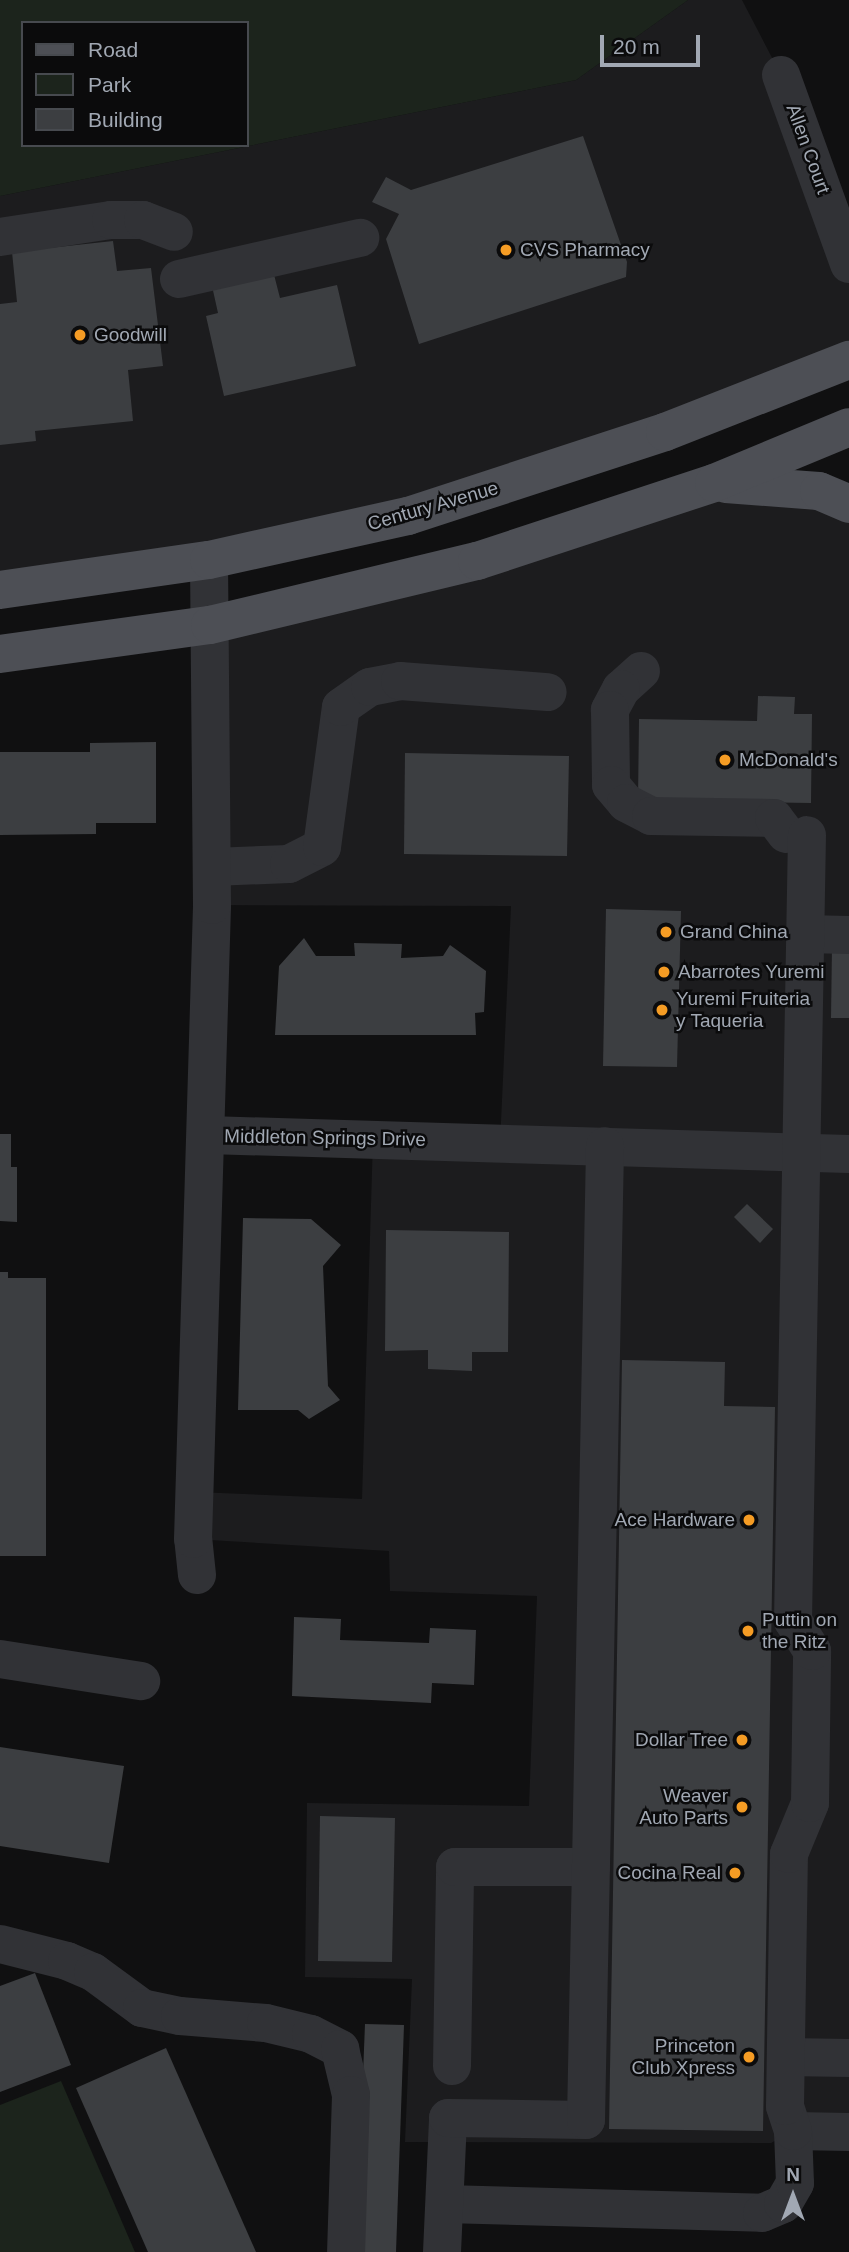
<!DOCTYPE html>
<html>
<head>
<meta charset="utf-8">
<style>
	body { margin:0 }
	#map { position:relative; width:849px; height:2252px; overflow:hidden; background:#101011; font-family:Helvetica,sans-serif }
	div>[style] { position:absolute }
	.built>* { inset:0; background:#1c1c1e }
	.green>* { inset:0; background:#1c241c }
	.building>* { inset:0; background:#3c3e41 }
	.minor>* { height:38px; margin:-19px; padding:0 19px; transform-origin:19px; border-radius:19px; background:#313236 }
	.major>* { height:38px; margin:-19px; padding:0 19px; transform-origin:19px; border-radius:19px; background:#4d4f55 }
	.dots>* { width:19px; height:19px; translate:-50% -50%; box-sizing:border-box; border:4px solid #0b0b0c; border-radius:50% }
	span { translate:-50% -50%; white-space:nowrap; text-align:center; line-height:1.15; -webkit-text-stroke:5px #0b0b0c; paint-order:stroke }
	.street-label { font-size:19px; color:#a1a8b3 }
	.poi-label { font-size:19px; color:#a1a8b3 }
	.left { translate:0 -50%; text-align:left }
	.right { translate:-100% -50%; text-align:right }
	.legend { position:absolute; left:21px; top:21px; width:228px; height:126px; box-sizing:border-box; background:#0b0b0c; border:2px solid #474a4f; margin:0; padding:9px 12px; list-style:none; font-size:21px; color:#a1a8b3 }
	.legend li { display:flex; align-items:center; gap:14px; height:35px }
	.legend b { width:35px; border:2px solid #474a4f }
	.north { position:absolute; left:758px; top:2161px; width:70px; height:70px; -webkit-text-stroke:5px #0b0b0c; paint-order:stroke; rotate:0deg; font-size:19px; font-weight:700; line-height:28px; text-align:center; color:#a1a8b3 }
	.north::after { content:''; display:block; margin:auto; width:24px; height:32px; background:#a1a8b3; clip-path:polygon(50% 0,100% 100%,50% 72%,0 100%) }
	.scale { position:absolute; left:600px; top:35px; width:100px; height:32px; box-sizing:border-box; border:4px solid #a1a8b3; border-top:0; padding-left:9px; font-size:21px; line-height:24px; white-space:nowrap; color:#a1a8b3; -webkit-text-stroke:5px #0b0b0c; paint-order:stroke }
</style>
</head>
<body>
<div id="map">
	<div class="built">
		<i style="clip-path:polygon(688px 0,742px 0,781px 75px,849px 264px,849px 360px,540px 476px,0 590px,0 196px,576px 80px)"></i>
		<i style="clip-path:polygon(714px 483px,849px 504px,849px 2132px,793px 2131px,771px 2143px,405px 2142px,412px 1979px,305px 1977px,307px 1803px,529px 1806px,537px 1596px,390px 1591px,389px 1551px,193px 1539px,196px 1492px,362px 1499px,373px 1139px,500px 1143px,511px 906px,212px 905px,210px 625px)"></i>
	</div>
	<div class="green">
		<i style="clip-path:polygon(evenodd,0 0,688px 0,576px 80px,0 196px,0 0,23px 23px,247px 23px,247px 145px,23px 145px,23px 23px)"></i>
		<i style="clip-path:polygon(61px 2081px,135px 2252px,0 2252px,0 2105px)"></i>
	</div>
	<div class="building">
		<i style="clip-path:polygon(583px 136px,627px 262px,626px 277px,419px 344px,386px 239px,399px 214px,372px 202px,386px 177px,411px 190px)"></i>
		<i style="clip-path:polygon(113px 241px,117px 271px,151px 268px,163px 366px,128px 370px,133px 421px,35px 431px,36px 441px,0 445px,0 304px,17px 302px,12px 252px)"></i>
		<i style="clip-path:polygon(271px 263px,280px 298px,337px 285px,356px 366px,224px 396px,206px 316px,218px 313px,210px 277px)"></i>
		<i style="clip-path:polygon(758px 696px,795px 697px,794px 714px,812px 714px,811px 803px,638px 800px,639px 719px,757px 721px)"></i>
		<i style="clip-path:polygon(156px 742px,156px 823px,96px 823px,96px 834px,0 835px,0 752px,90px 752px,90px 743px)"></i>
		<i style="clip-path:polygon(405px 753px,569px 756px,567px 856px,404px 854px)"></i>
		<i style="clip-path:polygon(606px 909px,681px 911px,677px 1067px,603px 1066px)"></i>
		<i style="clip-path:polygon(304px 938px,316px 956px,355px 956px,354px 943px,402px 944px,401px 958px,443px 956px,450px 945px,486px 971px,484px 1012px,475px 1013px,476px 1035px,275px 1035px,279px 966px)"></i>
		<i style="clip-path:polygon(832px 946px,849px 947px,849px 1018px,831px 1018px)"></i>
		<i style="clip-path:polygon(0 1134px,11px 1134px,11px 1167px,17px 1167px,17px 1222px,0 1221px)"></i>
		<i style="clip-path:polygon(747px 1204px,773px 1229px,760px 1243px,734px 1217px)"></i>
		<i style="clip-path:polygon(243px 1218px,311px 1219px,341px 1245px,323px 1266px,328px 1386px,340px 1400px,309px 1419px,298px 1410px,238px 1410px)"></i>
		<i style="clip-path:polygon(386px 1230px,509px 1232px,508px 1352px,472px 1352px,472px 1371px,428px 1369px,428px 1350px,385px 1351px)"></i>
		<i style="clip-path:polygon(0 1272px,8px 1272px,8px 1278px,46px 1278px,46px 1556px,0 1556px)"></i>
		<i style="clip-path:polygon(622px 1360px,725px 1362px,724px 1406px,775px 1407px,763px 2131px,609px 2129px)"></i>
		<i style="clip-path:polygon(294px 1617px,341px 1619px,340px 1640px,429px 1643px,430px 1628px,476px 1630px,474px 1685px,432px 1683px,431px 1703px,292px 1696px)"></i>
		<i style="clip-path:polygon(0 1747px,124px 1766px,109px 1863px,0 1846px)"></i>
		<i style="clip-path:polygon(320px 1816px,395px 1818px,392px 1962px,318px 1961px)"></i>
		<i style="clip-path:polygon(35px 1973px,71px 2065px,0 2092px,0 1986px)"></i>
		<i style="clip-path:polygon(365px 2024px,404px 2025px,396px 2252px,356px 2252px)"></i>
		<i style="clip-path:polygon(166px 2048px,256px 2252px,148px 2252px,76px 2088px)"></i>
	</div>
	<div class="minor">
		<i style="left:781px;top:75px;width:201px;rotate:70.2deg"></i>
		<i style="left:0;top:237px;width:112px;rotate:-8.7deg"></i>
		<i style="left:111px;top:220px;width:32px"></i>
		<i style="left:143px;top:220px;width:33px;rotate:21deg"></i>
		<i style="left:179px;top:279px;width:186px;rotate:-12.8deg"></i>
		<i style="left:641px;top:671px;width:27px;rotate:138deg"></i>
		<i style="left:621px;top:689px;width:24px;rotate:118deg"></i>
		<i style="left:610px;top:710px;width:75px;rotate:89.2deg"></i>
		<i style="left:611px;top:785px;width:23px;rotate:50deg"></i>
		<i style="left:626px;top:803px;width:28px;rotate:27deg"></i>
		<i style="left:651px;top:816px;width:123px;rotate:0.9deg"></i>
		<i style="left:774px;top:818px;width:20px;rotate:53deg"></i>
		<i style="left:212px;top:867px;width:77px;rotate:-2.2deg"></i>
		<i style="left:289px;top:864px;width:37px;rotate:-27deg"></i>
		<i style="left:322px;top:847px;width:141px;rotate:-82.3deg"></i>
		<i style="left:341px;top:707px;width:35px;rotate:-35deg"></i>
		<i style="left:370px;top:687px;width:31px;rotate:-11deg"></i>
		<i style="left:400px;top:681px;width:148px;rotate:4.3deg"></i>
		<i style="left:804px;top:934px;width:45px;rotate:1.3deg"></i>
		<i style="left:208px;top:1135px;width:641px;rotate:1.7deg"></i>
		<i style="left:197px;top:1575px;width:36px;rotate:-96deg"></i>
		<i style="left:193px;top:1539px;width:634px;rotate:-88.28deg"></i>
		<i style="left:212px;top:905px;width:345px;rotate:-90.5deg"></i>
		<i style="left:0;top:1659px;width:143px;rotate:8.9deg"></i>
		<i style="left:0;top:1944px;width:69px;rotate:14.2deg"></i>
		<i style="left:67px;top:1961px;width:28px;rotate:23deg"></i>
		<i style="left:93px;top:1972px;width:61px;rotate:36.3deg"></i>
		<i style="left:142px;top:2008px;width:39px;rotate:12deg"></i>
		<i style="left:180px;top:2016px;width:86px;rotate:4.7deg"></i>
		<i style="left:266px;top:2023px;width:46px;rotate:13.7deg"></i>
		<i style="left:311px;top:2034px;width:33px;rotate:27deg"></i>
		<i style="left:340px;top:2049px;width:47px;rotate:76.6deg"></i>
		<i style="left:351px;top:2095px;width:157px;rotate:91.8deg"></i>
		<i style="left:786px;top:2057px;width:63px;rotate:0.9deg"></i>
		<i style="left:452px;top:2066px;width:199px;rotate:-89.1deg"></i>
		<i style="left:455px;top:1867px;width:136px"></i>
		<i style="left:793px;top:2131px;width:56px;rotate:1deg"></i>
		<i style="left:445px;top:2204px;width:317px;rotate:1.6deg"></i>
		<i style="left:762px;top:2213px;width:23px;rotate:-23deg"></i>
		<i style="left:783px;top:2204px;width:24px;rotate:-60deg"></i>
		<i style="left:795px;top:2183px;width:52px;rotate:-92.2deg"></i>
		<i style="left:793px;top:2131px;width:26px;rotate:-108deg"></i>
		<i style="left:785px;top:2106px;width:252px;rotate:-89.1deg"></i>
		<i style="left:789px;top:1854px;width:55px;rotate:-67.6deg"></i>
		<i style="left:810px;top:1803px;width:152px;rotate:-89.2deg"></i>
		<i style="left:812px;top:1651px;width:36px;rotate:-122deg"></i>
		<i style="left:793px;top:1621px;width:786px;rotate:-88.98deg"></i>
		<i style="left:442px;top:2252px;width:134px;rotate:-87.4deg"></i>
		<i style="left:448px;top:2118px;width:138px;rotate:0.8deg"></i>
		<i style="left:586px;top:2120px;width:974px;rotate:-88.88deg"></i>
	</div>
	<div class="major">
		<i style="left:726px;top:484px;width:93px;rotate:4.3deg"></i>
		<i style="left:819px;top:491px;width:33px;rotate:23deg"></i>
		<i style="left:0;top:590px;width:211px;rotate:-8.2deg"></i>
		<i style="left:209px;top:560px;width:204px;rotate:-12.5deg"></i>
		<i style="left:408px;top:516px;width:270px;rotate:-18.1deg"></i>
		<i style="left:665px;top:432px;width:198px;rotate:-21.4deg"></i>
		<i style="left:0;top:654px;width:212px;rotate:-7.9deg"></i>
		<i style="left:210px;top:625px;width:275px;rotate:-13.5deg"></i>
		<i style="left:477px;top:561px;width:250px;rotate:-18.2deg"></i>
		<i style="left:714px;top:483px;width:146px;rotate:-22.5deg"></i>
	</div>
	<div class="dots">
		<i style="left:506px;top:250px;background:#f59c24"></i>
		<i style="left:80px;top:335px;background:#f59c24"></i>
		<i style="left:725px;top:760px;background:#f59c24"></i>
		<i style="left:666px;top:932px;background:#f59c24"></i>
		<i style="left:664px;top:972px;background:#f59c24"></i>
		<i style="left:662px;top:1010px;background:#f59c24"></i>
		<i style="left:749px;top:1520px;background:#f59c24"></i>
		<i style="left:748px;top:1631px;background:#f59c24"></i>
		<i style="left:742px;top:1740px;background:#f59c24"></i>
		<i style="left:742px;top:1807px;background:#f59c24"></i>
		<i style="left:735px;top:1873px;background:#f59c24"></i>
		<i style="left:749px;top:2057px;background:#f59c24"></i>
	</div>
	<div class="street-label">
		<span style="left:808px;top:149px;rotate:70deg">Allen Court</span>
		<span style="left:433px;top:506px;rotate:-16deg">Century Avenue</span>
		<span style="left:325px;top:1138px;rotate:1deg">Middleton Springs Drive</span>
	</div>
	<div class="poi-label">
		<span class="left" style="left:520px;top:250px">CVS Pharmacy</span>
		<span class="left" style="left:94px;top:335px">Goodwill</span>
		<span class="left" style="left:739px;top:760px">McDonald's</span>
		<span class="left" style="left:680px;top:932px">Grand China</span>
		<span class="left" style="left:678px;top:972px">Abarrotes Yuremi</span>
		<span class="left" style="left:676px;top:1010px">Yuremi Fruiteria<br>y Taqueria</span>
		<span class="right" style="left:735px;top:1520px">Ace Hardware</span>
		<span class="left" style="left:762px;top:1631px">Puttin on<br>the Ritz</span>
		<span class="right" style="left:728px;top:1740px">Dollar Tree</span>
		<span class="right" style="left:728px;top:1807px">Weaver<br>Auto Parts</span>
		<span class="right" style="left:721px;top:1873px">Cocina Real</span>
		<span class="right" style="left:735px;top:2057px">Princeton<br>Club Xpress</span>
	</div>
	<ul class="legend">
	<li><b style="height:9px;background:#4d4f55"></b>Road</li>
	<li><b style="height:19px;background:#1c241c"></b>Park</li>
	<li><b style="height:19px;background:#3c3e41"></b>Building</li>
	</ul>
	<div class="north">N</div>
	<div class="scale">20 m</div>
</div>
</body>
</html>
